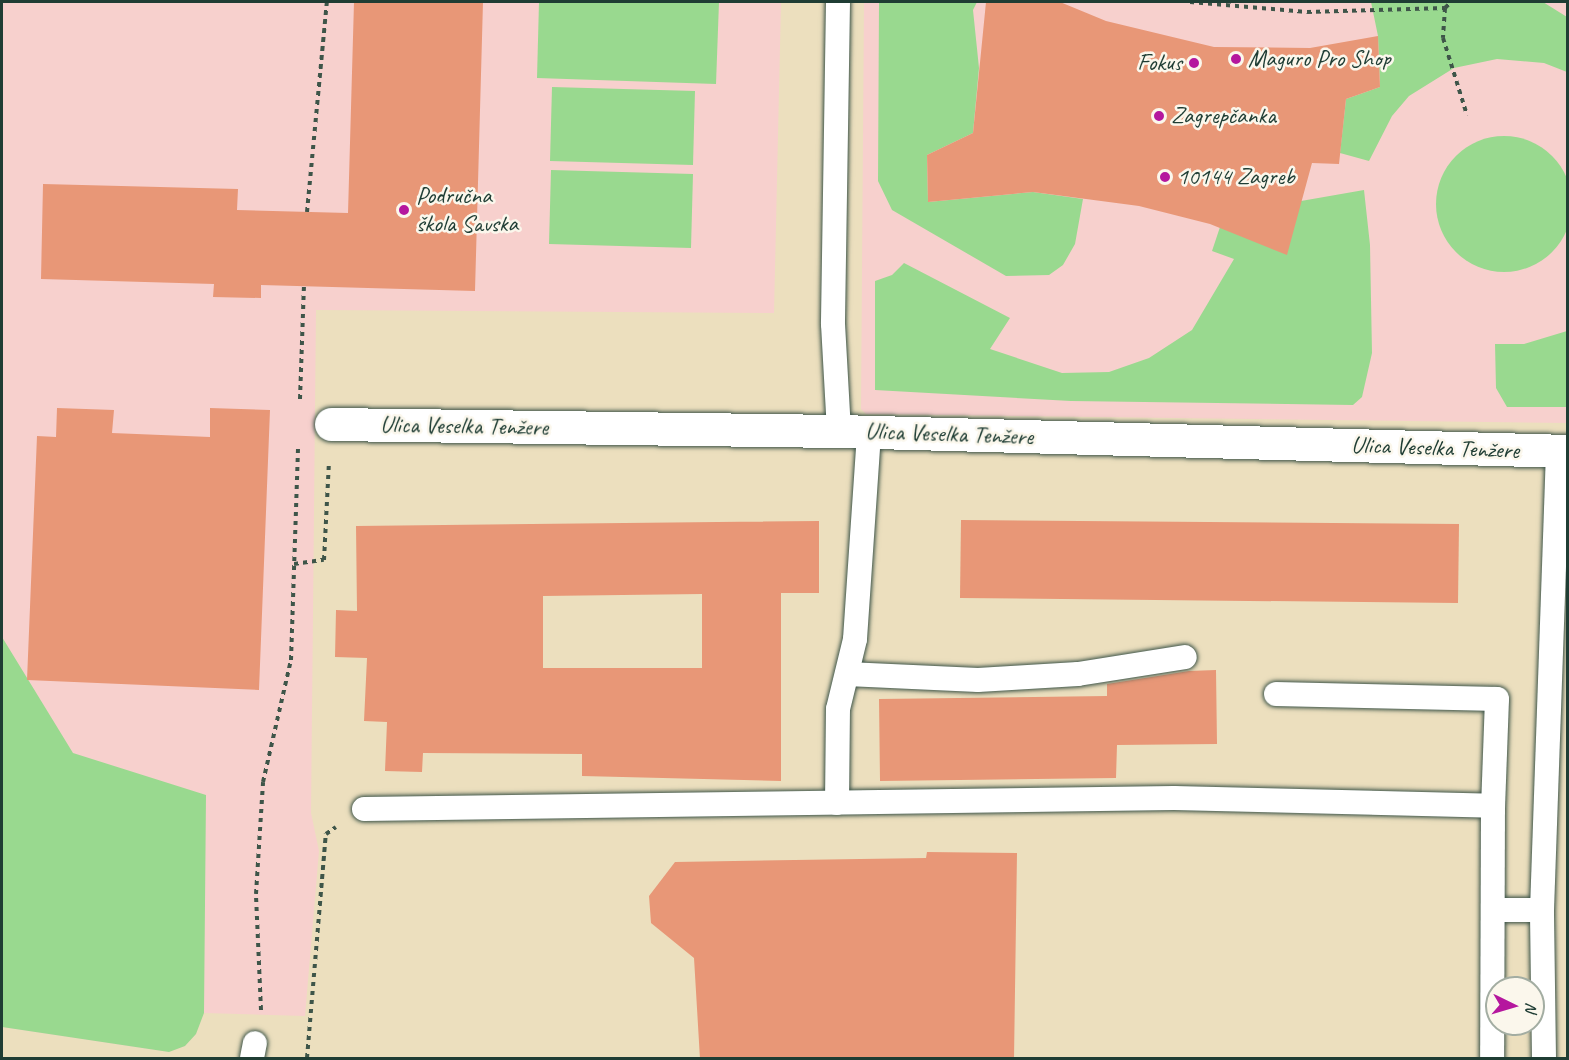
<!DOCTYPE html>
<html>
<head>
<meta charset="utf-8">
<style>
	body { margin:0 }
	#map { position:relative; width:1569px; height:1060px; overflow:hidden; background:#ecdfbe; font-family:Caveat,sans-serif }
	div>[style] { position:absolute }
	.built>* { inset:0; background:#f7d0cd }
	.green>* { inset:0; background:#99d98f }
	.round { border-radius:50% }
	.building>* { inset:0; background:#e89777 }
	.path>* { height:4px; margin-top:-2px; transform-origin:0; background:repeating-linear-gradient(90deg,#3e5549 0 4.5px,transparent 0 9px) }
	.roads { filter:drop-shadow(0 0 2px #3e5549) drop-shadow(0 0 2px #3e5549) }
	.lane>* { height:24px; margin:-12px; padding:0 12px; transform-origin:12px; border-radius:12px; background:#fff }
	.street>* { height:33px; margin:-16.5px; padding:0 16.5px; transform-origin:16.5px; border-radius:16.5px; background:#fff }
	.dots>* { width:16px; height:16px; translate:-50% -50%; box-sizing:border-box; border:3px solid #fbf7ec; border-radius:50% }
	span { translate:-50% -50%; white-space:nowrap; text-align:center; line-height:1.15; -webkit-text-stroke:5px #fbf7ec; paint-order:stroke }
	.poi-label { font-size:24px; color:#1f3d34 }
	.left { translate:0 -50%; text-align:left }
	.right { translate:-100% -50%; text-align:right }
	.street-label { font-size:24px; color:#1f3d34 }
	.frame { position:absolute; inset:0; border:3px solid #1f3d34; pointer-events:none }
	.north { position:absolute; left:1485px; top:976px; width:60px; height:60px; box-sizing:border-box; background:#fbf7ec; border:2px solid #a3ada2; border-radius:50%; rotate:95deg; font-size:16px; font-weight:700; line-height:24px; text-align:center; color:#1f3d34 }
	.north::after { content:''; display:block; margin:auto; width:21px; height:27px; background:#b5179e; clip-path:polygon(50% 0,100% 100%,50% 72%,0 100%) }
</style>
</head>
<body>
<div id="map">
	<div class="built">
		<i style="clip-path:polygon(2px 2px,781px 2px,774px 313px,316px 310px,311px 813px,319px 851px,305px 1016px,204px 1013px,196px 1034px,185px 1046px,169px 1052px,2px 1027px)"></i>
		<i style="clip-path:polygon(864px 2px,1567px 2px,1567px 423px,866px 414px,861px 409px)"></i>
	</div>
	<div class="green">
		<i style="clip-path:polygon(539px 2px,719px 2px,716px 84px,537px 78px)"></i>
		<i style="clip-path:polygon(879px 2px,977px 2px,973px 10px,979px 68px,973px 133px,927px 155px,928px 202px,1033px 192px,1083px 199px,1075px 244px,1063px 265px,1049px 275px,1006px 276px,892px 210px,878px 181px)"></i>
		<i style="clip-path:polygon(1371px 2px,1543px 2px,1567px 17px,1567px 72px,1544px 63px,1497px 59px,1454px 68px,1409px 96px,1392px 116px,1369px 161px,1340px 153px,1346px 99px,1380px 87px,1378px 36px)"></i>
		<i style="clip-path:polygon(552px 87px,695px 91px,693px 165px,550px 161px)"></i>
		<i class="round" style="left:1436px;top:136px;width:136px;height:136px"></i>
		<i style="clip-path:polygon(551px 170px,693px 174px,691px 248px,549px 244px)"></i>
		<i style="clip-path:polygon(1364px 190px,1370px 245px,1372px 353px,1362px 397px,1353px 405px,1071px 401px,875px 390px,875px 281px,892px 275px,904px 263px,1010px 318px,990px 349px,1062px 373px,1109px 372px,1149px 358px,1192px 330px,1234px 259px,1212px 251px,1220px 227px,1301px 201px)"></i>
		<i style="clip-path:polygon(1567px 331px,1567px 407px,1507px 407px,1496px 388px,1495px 344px,1524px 344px)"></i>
		<i style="clip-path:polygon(2px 637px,73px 753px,206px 795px,204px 1013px,196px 1034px,185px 1046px,169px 1052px,2px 1027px)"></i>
	</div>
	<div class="building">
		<i style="clip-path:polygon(354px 2px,483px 2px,475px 291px,261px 285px,261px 298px,213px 297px,214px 284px,41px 279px,43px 184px,238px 189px,237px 210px,348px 213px)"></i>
		<i style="clip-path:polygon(986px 2px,1060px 2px,1106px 21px,1214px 47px,1310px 48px,1378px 36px,1380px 87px,1346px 99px,1339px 164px,1312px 163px,1287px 255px,1210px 224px,1139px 206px,1033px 192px,928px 202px,927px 155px,973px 133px)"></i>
		<i style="clip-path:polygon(57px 408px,114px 410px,112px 433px,210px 437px,210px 408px,270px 410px,259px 690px,27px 680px,37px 436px,56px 437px)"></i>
		<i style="clip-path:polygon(961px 520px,1459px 524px,1458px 603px,960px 598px)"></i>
		<i style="clip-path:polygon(evenodd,819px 521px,819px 593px,781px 593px,781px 781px,582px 776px,582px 754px,423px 753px,422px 772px,385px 771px,387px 722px,364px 721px,367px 658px,335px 657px,336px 610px,357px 611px,356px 526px,819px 521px,702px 594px,702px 668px,543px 668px,543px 596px,702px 594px)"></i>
		<i style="clip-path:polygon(1216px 670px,1217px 744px,1117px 745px,1116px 778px,880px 781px,879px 699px,1107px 696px,1107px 684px,1189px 671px)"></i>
		<i style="clip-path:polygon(927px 852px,1017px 853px,1014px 1059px,700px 1059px,694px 958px,651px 923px,649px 896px,675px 862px,926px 858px)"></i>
	</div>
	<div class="path">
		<i style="left:1190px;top:2px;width:117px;rotate:4.9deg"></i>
		<i style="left:1307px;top:12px;width:138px;rotate:-1.7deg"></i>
		<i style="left:1445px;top:8px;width:8px;rotate:-45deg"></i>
		<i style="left:1445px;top:8px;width:30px;rotate:94deg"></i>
		<i style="left:1443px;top:38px;width:81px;rotate:72.7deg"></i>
		<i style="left:307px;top:212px;width:211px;rotate:-84.6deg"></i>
		<i style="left:300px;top:399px;width:113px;rotate:-88deg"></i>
		<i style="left:294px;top:564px;width:30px;rotate:-8deg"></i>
		<i style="left:324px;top:560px;width:99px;rotate:-87.1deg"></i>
		<i style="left:261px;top:1010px;width:116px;rotate:-92.5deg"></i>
		<i style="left:256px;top:894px;width:112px;rotate:-86.4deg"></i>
		<i style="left:263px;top:782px;width:125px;rotate:-77.1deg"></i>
		<i style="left:291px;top:660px;width:215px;rotate:-88.1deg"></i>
		<i style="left:307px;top:1058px;width:225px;rotate:-85.2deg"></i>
		<i style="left:326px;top:834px;width:12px;rotate:-35deg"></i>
	</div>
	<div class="roads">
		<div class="lane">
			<i style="left:838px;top:2px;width:322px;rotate:90.9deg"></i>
			<i style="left:833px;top:324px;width:107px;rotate:86.8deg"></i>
			<i style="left:847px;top:674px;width:131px;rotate:2.6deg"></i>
			<i style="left:978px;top:680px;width:100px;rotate:-3.4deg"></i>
			<i style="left:1078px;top:674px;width:108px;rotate:-9deg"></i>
			<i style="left:1276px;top:694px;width:221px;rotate:1.3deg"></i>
			<i style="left:1497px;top:699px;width:107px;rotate:92.1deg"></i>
			<i style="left:837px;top:803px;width:94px;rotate:-89.4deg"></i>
			<i style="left:838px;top:709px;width:72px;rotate:-76.3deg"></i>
			<i style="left:855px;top:639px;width:207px;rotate:-86.1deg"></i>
			<i style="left:364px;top:809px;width:810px;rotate:-0.78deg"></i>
			<i style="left:1174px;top:798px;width:319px;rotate:1.4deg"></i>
			<i style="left:1493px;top:806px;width:252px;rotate:90.2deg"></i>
			<i style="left:1494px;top:910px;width:48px"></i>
			<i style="left:252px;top:1058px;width:15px;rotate:-79deg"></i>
			<i style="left:1544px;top:1058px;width:148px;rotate:-90.8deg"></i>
			<i style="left:1542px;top:910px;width:458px;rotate:-88deg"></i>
		</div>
		<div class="street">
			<i style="left:331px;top:424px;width:508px;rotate:0.79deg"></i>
			<i style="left:839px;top:431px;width:729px;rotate:1.57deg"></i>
		</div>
	</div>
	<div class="dots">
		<i style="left:1236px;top:59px;background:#b5179e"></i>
		<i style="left:1194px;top:63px;background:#b5179e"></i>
		<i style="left:1159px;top:116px;background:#b5179e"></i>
		<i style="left:1165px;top:177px;background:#b5179e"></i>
		<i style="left:404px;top:210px;background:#b5179e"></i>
	</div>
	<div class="poi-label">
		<span class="left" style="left:1248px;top:59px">Maguro Pro Shop</span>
		<span class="right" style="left:1182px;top:63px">Fokus</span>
		<span class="left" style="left:1171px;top:116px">Zagrepčanka</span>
		<span class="left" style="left:1177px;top:177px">10144 Zagreb</span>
		<span class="left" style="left:416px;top:210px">Područna<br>škola Savska</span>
	</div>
	<div class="street-label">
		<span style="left:464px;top:426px;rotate:1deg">Ulica Veselka Tenžere</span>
		<span style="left:949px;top:434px;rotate:2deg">Ulica Veselka Tenžere</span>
		<span style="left:1435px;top:448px;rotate:2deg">Ulica Veselka Tenžere</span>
	</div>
	<div class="frame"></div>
	<div class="north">N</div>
</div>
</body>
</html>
